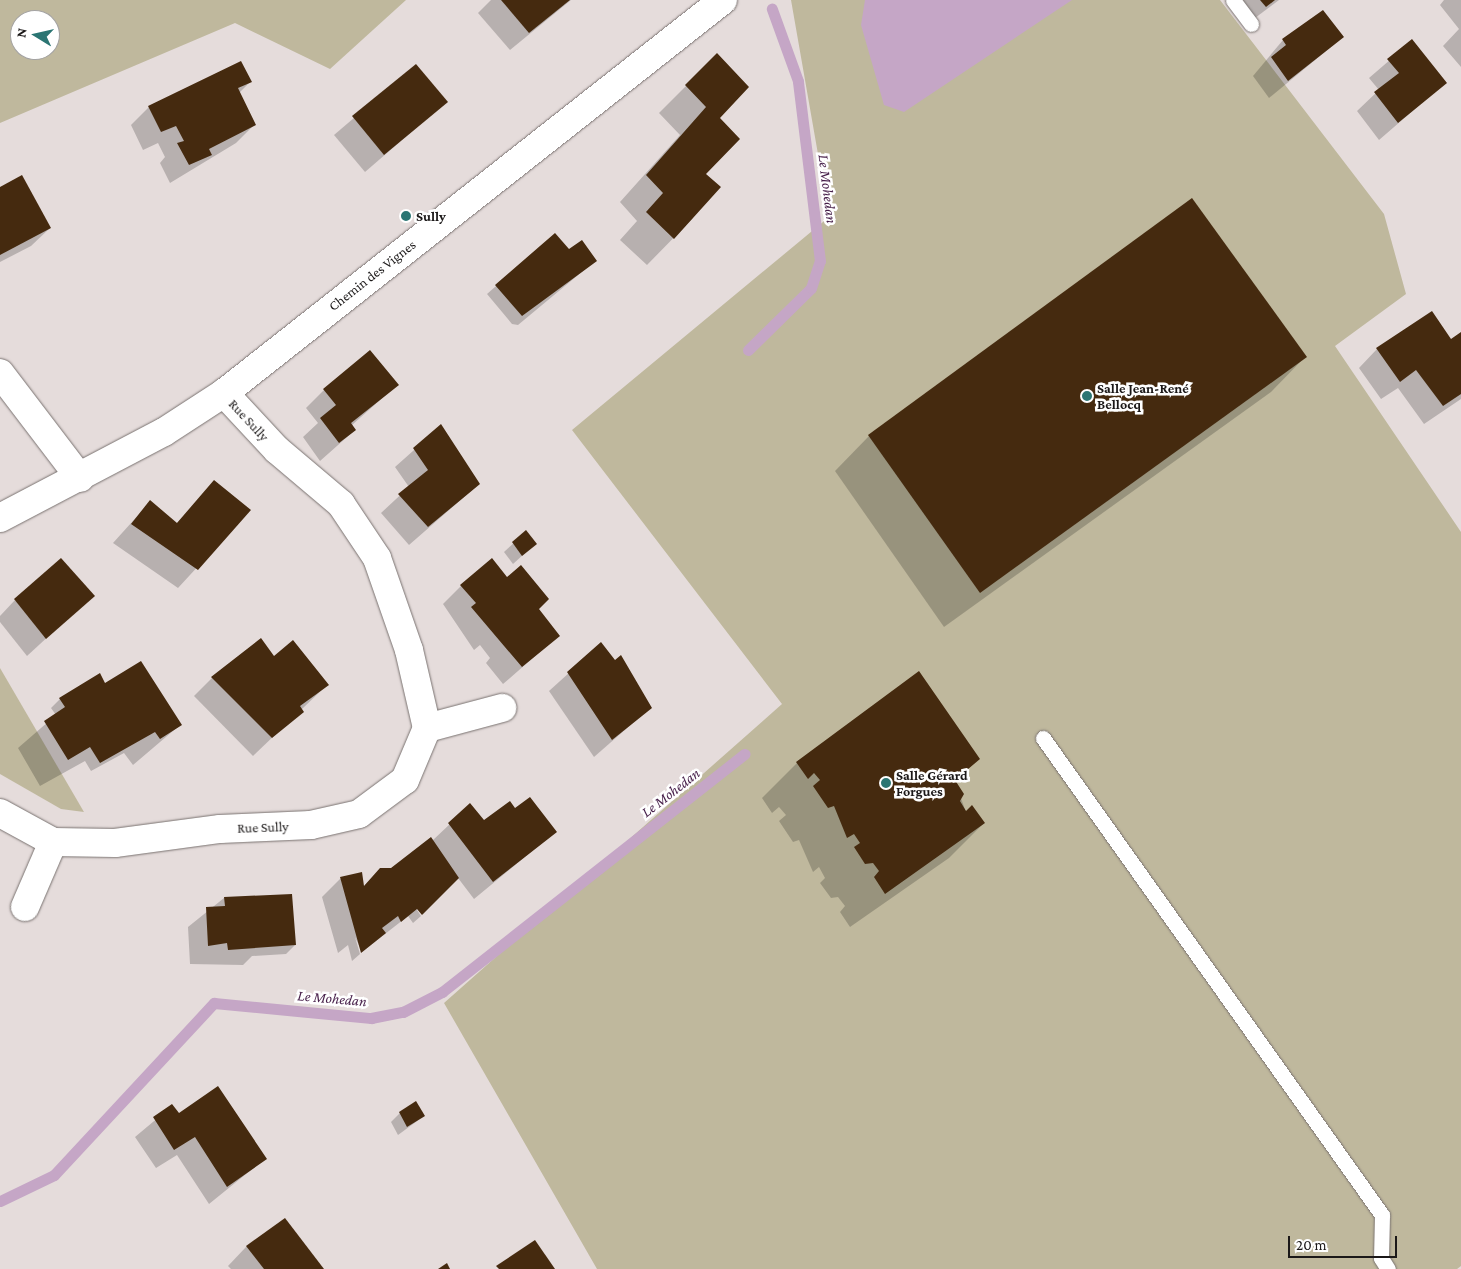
<!DOCTYPE html>
<html>
<head>
<meta charset="utf-8">
<style>
	body { margin:0 }
	#map { position:relative; width:1461px; height:1269px; overflow:hidden; background:#e5dcdb; font-family:"Crimson Pro",serif }
	div>[style] { position:absolute }
	.green>* { inset:0; background:#bfb89d }
	.water>* { inset:0; background:#c5a6c6 }
	.shadow>* { inset:0; background:#0003 }
	.stream>* { height:11px; margin:-5.5px; padding:0 5.5px; transform-origin:5.5px; border-radius:5.5px; background:#c5a6c6 }
	.building>* { inset:0; background:#452a0f }
	.roads { filter:drop-shadow(0 0 1px #797270) drop-shadow(0 0 1px #797270) }
	.lane>* { height:15px; margin:-7.5px; padding:0 7.5px; transform-origin:7.5px; border-radius:7.5px; background:#fff }
	.street>* { height:28px; margin:-14px; padding:0 14px; transform-origin:14px; border-radius:14px; background:#fff }
	.dots>* { width:14px; height:14px; translate:-50% -50%; box-sizing:border-box; border:2px solid #fff; border-radius:50% }
	span { translate:-50% -50%; white-space:nowrap; text-align:center; line-height:1.15; -webkit-text-stroke:5px #fff; paint-order:stroke }
	.poi-label { font-size:14px; color:#1b1818; font-weight:700 }
	.left { translate:0 -50%; text-align:left }
	.street-label { font-size:14px; color:#1b1818 }
	.water-label { font-size:15px; color:#461e49; font-style:italic }
	.north { position:absolute; left:10px; top:10px; width:50px; height:50px; box-sizing:border-box; background:#fff; border:1px solid #a4a3a3; border-radius:50%; rotate:279deg; font-size:14px; font-weight:700; line-height:20px; text-align:center; color:#1b1818 }
	.north::after { content:''; display:block; margin:auto; width:18px; height:22px; background:#2b7573; clip-path:polygon(50% 0,100% 100%,50% 72%,0 100%) }
	.scale { position:absolute; left:1288px; top:1236px; width:109px; height:22px; box-sizing:border-box; border:2px solid #1b1818; border-top:0; padding-left:6px; font-size:15px; line-height:18px; white-space:nowrap; color:#1b1818; -webkit-text-stroke:4px #fff; paint-order:stroke }
</style>
</head>
<body>
<div id="map">
	<div class="green">
		<i style="clip-path:polygon(evenodd,0 0,406px 0,330px 69px,235px 23px,0 123px,0 0,20px 20px,50px 20px,50px 50px,20px 50px,20px 20px)"></i>
		<i style="clip-path:polygon(791px 0,1220px 0,1384px 214px,1406px 294px,1335px 346px,1461px 532px,1461px 1266px,1457px 1269px,597px 1269px,444px 1003px,782px 704px,572px 430px,829px 217px)"></i>
		<i style="clip-path:polygon(0 668px,84px 812px,61px 809px,0 774px)"></i>
	</div>
	<div class="water">
		<i style="clip-path:polygon(865px 0,1072px 0,904px 112px,884px 105px,861px 25px)"></i>
	</div>
	<div class="shadow">
		<i style="clip-path:polygon(491px 0,571px 0,510px 50px,478px 13px)"></i>
		<i style="clip-path:polygon(1229px 0,1279px 0,1247px 24px)"></i>
		<i style="clip-path:polygon(1444px 0,1461px 0,1461px 67px,1443px 46px,1459px 29px,1440px 5px)"></i>
		<i style="clip-path:polygon(1343px 37px,1269px 98px,1253px 76px,1283px 40px)"></i>
		<i style="clip-path:polygon(1412px 41px,1445px 83px,1379px 140px,1357px 111px,1379px 90px,1369px 78px)"></i>
		<i style="clip-path:polygon(717px 55px,719px 118px,693px 218px,647px 265px,620px 240px,637px 221px,620px 202px,680px 135px,659px 113px)"></i>
		<i style="clip-path:polygon(416px 65px,446px 102px,365px 172px,334px 135px)"></i>
		<i style="clip-path:polygon(250px 82px,239px 93px,254px 125px,236px 143px,170px 183px,160px 163px,165px 157px,158px 143px,143px 150px,131px 125px,149px 107px)"></i>
		<i style="clip-path:polygon(0 188px,50px 228px,31px 246px,0 262px)"></i>
		<i style="clip-path:polygon(555px 234px,568px 251px,595px 261px,518px 325px,512px 324px,487px 294px)"></i>
		<i style="clip-path:polygon(1461px 334px,1461px 399px,1424px 424px,1398px 388px,1381px 399px,1359px 368px,1377px 349px,1451px 341px)"></i>
		<i style="clip-path:polygon(1305px 357px,1271px 392px,944px 627px,835px 471px,869px 436px)"></i>
		<i style="clip-path:polygon(397px 385px,352px 425px,355px 430px,320px 461px,303px 437px,318px 423px,306px 408px,324px 390px)"></i>
		<i style="clip-path:polygon(441px 426px,479px 484px,409px 545px,381px 513px,409px 487px,395px 467px)"></i>
		<i style="clip-path:polygon(199px 499px,249px 511px,178px 588px,113px 543px,150px 502px,176px 524px)"></i>
		<i style="clip-path:polygon(526px 532px,535px 544px,513px 564px,504px 552px)"></i>
		<i style="clip-path:polygon(507px 578px,558px 636px,503px 684px,486px 663px,490px 658px,480px 645px,474px 650px,443px 604px,461px 586px)"></i>
		<i style="clip-path:polygon(15px 600px,52px 633px,27px 656px,0 622px,0 616px)"></i>
		<i style="clip-path:polygon(601px 644px,650px 708px,594px 757px,549px 691px)"></i>
		<i style="clip-path:polygon(273px 657px,327px 685px,253px 756px,194px 696px,212px 678px)"></i>
		<i style="clip-path:polygon(60px 699px,180px 725px,133px 765px,124px 753px,91px 771px,85px 761px,40px 786px,18px 748px,56px 715px,51px 708px)"></i>
		<i style="clip-path:polygon(978px 759px,955px 782px,966px 812px,984px 823px,949px 858px,850px 927px,840px 912px,845px 906px,838px 897px,831px 898px,820px 883px,825px 878px,819px 867px,813px 872px,799px 840px,793px 842px,779px 821px,786px 815px,779px 807px,772px 813px,762px 798px,797px 763px)"></i>
		<i style="clip-path:polygon(470px 805px,483px 822px,515px 810px,555px 832px,474px 899px,458px 878px,423px 914px,413px 904px,421px 916px,413px 923px,408px 916px,362px 952px,355px 937px,360px 954px,352px 961px,348px 945px,338px 953px,322px 897px,340px 879px,361px 873px,363px 887px,380px 869px,391px 869px,432px 841px)"></i>
		<i style="clip-path:polygon(224px 898px,295px 945px,286px 954px,252px 956px,243px 965px,190px 964px,188px 927px)"></i>
		<i style="clip-path:polygon(172px 1106px,179px 1114px,266px 1158px,209px 1204px,177px 1155px,156px 1168px,135px 1137px)"></i>
		<i style="clip-path:polygon(400px 1113px,424px 1116px,398px 1135px,391px 1122px)"></i>
		<i style="clip-path:polygon(285px 1220px,322px 1269px,231px 1269px,228px 1266px,246px 1247px)"></i>
	</div>
	<div class="stream">
		<i style="left:748px;top:350px;width:88px;rotate:-44.5deg"></i>
		<i style="left:811px;top:288px;width:28px;rotate:-72deg"></i>
		<i style="left:820px;top:261px;width:181px;rotate:-97deg"></i>
		<i style="left:798px;top:81px;width:77px;rotate:-109.9deg"></i>
		<i style="left:0;top:1201px;width:60px;rotate:-25.7deg"></i>
		<i style="left:54px;top:1175px;width:235px;rotate:-47.1deg"></i>
		<i style="left:214px;top:1003px;width:158px;rotate:5.5deg"></i>
		<i style="left:371px;top:1018px;width:33px;rotate:-11deg"></i>
		<i style="left:403px;top:1012px;width:44px;rotate:-27.1deg"></i>
		<i style="left:442px;top:992px;width:385px;rotate:-38.2deg"></i>
	</div>
	<div class="building">
		<i style="clip-path:polygon(501px 0,570px 0,529px 33px)"></i>
		<i style="clip-path:polygon(1260px 0,1275px 0,1266px 7px)"></i>
		<i style="clip-path:polygon(1323px 10px,1344px 37px,1288px 81px,1271px 57px,1286px 45px,1282px 39px)"></i>
		<i style="clip-path:polygon(1412px 39px,1447px 83px,1398px 123px,1374px 92px,1399px 73px,1387px 59px)"></i>
		<i style="clip-path:polygon(717px 53px,749px 87px,720px 118px,740px 139px,706px 174px,721px 187px,674px 239px,646px 212px,663px 193px,646px 175px,706px 107px,685px 85px)"></i>
		<i style="clip-path:polygon(241px 61px,252px 82px,238px 88px,256px 125px,209px 149px,212px 155px,189px 165px,177px 143px,184px 141px,176px 126px,161px 132px,148px 106px)"></i>
		<i style="clip-path:polygon(416px 64px,448px 102px,384px 155px,352px 116px)"></i>
		<i style="clip-path:polygon(22px 175px,51px 228px,0 255px,0 187px)"></i>
		<i style="clip-path:polygon(1192px 198px,1307px 357px,980px 593px,868px 435px)"></i>
		<i style="clip-path:polygon(555px 233px,569px 249px,582px 240px,597px 261px,522px 316px,495px 285px)"></i>
		<i style="clip-path:polygon(1432px 311px,1451px 339px,1461px 332px,1461px 394px,1443px 406px,1416px 370px,1400px 382px,1376px 348px)"></i>
		<i style="clip-path:polygon(370px 350px,399px 385px,351px 423px,356px 430px,339px 443px,320px 418px,336px 405px,323px 389px)"></i>
		<i style="clip-path:polygon(441px 424px,480px 484px,428px 527px,398px 494px,428px 470px,413px 448px)"></i>
		<i style="clip-path:polygon(214px 480px,251px 510px,198px 570px,131px 524px,150px 500px,177px 523px)"></i>
		<i style="clip-path:polygon(526px 530px,537px 544px,522px 556px,512px 542px)"></i>
		<i style="clip-path:polygon(61px 558px,95px 596px,46px 639px,14px 599px)"></i>
		<i style="clip-path:polygon(492px 558px,507px 577px,521px 565px,549px 599px,539px 609px,560px 636px,522px 667px,471px 607px,476px 603px,460px 585px)"></i>
		<i style="clip-path:polygon(261px 638px,274px 656px,293px 640px,329px 685px,300px 706px,304px 712px,272px 738px,211px 677px)"></i>
		<i style="clip-path:polygon(601px 642px,615px 660px,621px 655px,652px 708px,612px 740px,567px 672px)"></i>
		<i style="clip-path:polygon(141px 661px,182px 725px,160px 739px,155px 732px,100px 763px,90px 747px,68px 760px,44px 721px,65px 707px,59px 698px,100px 673px,105px 683px)"></i>
		<i style="clip-path:polygon(919px 671px,980px 759px,955px 780px,964px 794px,960px 801px,966px 811px,972px 805px,985px 823px,885px 894px,874px 877px,879px 871px,873px 863px,865px 864px,854px 847px,860px 843px,854px 834px,847px 838px,834px 806px,828px 808px,813px 786px,820px 780px,814px 773px,808px 779px,796px 762px)"></i>
		<i style="clip-path:polygon(530px 797px,557px 832px,493px 882px,448px 823px,470px 803px,484px 820px,510px 801px,515px 808px)"></i>
		<i style="clip-path:polygon(431px 837px,459px 878px,422px 915px,417px 909px,401px 922px,398px 916px,382px 928px,386px 933px,361px 953px,340px 877px,362px 872px,364px 886px,380px 868px,391px 868px)"></i>
		<i style="clip-path:polygon(292px 894px,296px 945px,228px 950px,227px 943px,208px 946px,206px 907px,225px 906px,224px 897px)"></i>
		<i style="clip-path:polygon(218px 1086px,267px 1159px,227px 1187px,195px 1137px,174px 1150px,153px 1117px,172px 1104px,179px 1113px)"></i>
		<i style="clip-path:polygon(416px 1101px,425px 1116px,407px 1127px,399px 1112px)"></i>
		<i style="clip-path:polygon(285px 1218px,324px 1269px,264px 1269px,246px 1246px)"></i>
		<i style="clip-path:polygon(535px 1240px,555px 1269px,499px 1269px,496px 1266px)"></i>
		<i style="clip-path:polygon(447px 1263px,450px 1269px,438px 1269px)"></i>
	</div>
	<div class="roads">
		<div class="lane">
			<i style="left:1233px;top:0;width:30px;rotate:53deg"></i>
			<i style="left:1043px;top:738px;width:585px;rotate:54.6deg"></i>
			<i style="left:1382px;top:1215px;width:43px;rotate:91.3deg"></i>
			<i style="left:1381px;top:1258px;width:13px;rotate:58deg"></i>
		</div>
		<div class="street">
			<i style="left:0;top:373px;width:132px;rotate:52.7deg"></i>
			<i style="left:0;top:518px;width:185px;rotate:-27.7deg"></i>
			<i style="left:164px;top:432px;width:72px;rotate:-33deg"></i>
			<i style="left:224px;top:393px;width:635px;rotate:-38.22deg"></i>
			<i style="left:427px;top:728px;width:78px;rotate:-14.9deg"></i>
			<i style="left:0;top:813px;width:60px;rotate:28.7deg"></i>
			<i style="left:53px;top:842px;width:62px;rotate:0.9deg"></i>
			<i style="left:115px;top:843px;width:106px;rotate:-7.6deg"></i>
			<i style="left:220px;top:829px;width:91px;rotate:-2.5deg"></i>
			<i style="left:311px;top:825px;width:49px;rotate:-12.9deg"></i>
			<i style="left:359px;top:814px;width:57px;rotate:-36.5deg"></i>
			<i style="left:405px;top:780px;width:56px;rotate:-67.1deg"></i>
			<i style="left:427px;top:728px;width:80px;rotate:-103deg"></i>
			<i style="left:409px;top:650px;width:97px;rotate:-109.2deg"></i>
			<i style="left:377px;top:558px;width:65px;rotate:-123.7deg"></i>
			<i style="left:341px;top:504px;width:84px;rotate:-139.8deg"></i>
			<i style="left:277px;top:450px;width:78px;rotate:-132.9deg"></i>
			<i style="left:25px;top:907px;width:71px;rotate:-66.7deg"></i>
		</div>
	</div>
	<div class="dots">
		<i style="left:406px;top:216px;background:#2b7573"></i>
		<i style="left:1087px;top:396px;background:#2b7573"></i>
		<i style="left:886px;top:783px;background:#2b7573"></i>
	</div>
	<div class="poi-label">
		<span class="left" style="left:416px;top:216px">Sully</span>
		<span class="left" style="left:1097px;top:396px">Salle Jean-René<br>Bellocq</span>
		<span class="left" style="left:896px;top:783px">Salle Gérard<br>Forgues</span>
	</div>
	<div class="street-label">
		<span style="left:372px;top:275px;rotate:-38deg">Chemin des Vignes</span>
		<span style="left:249px;top:420px;rotate:47deg">Rue Sully</span>
		<span style="left:263px;top:827px;rotate:-2deg">Rue Sully</span>
	</div>
	<div class="water-label">
		<span style="left:827px;top:189px;rotate:83deg">Le Mohedan</span>
		<span style="left:671px;top:793px;rotate:-38deg">Le Mohedan</span>
		<span style="left:332px;top:999px;rotate:5deg">Le Mohedan</span>
	</div>
	<div class="north">N</div>
	<div class="scale">20 m</div>
</div>
</body>
</html>
